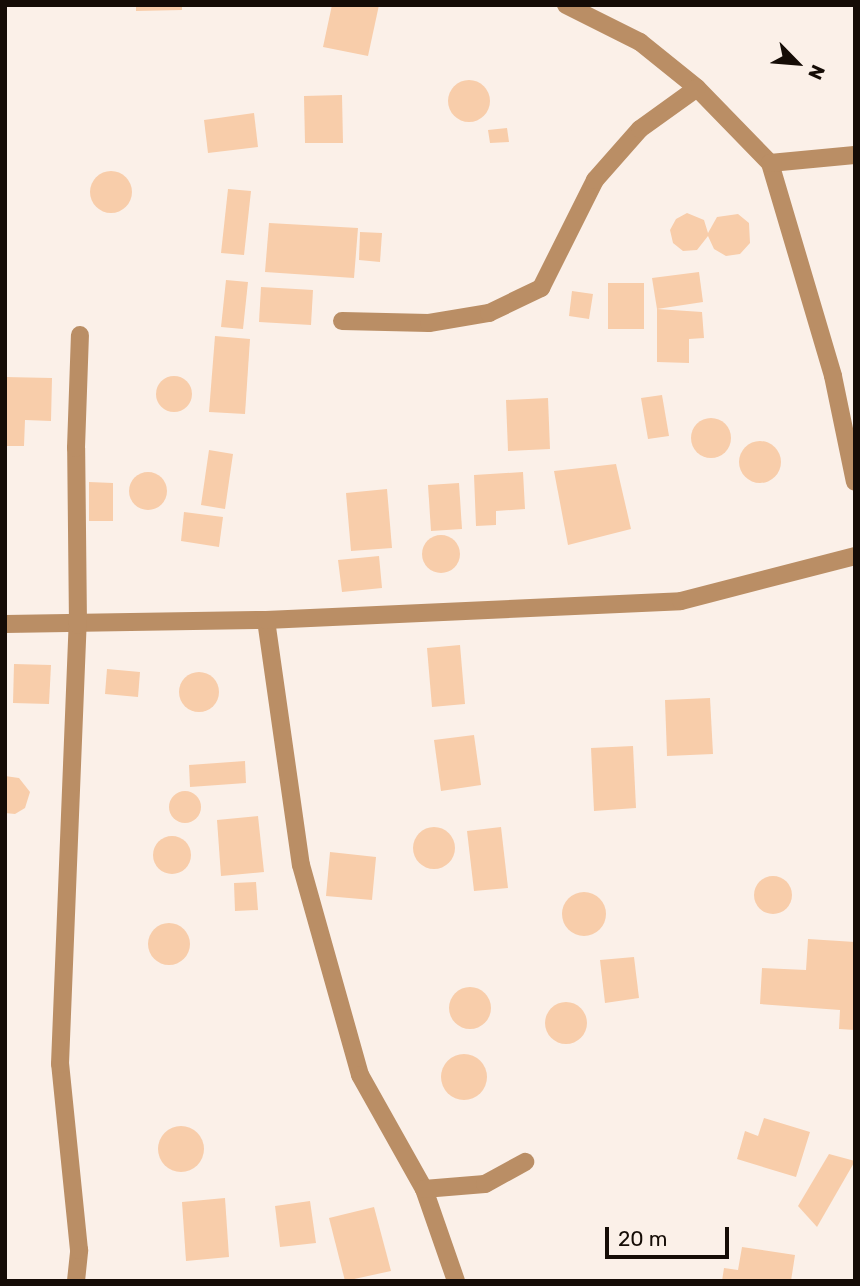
<!DOCTYPE html>
<html>
<head>
<meta charset="utf-8">
<style>
	body { margin:0 }
	#map { position:relative; width:860px; height:1286px; overflow:hidden; background:#fbf0e8; font-family:Rubik,sans-serif }
	div>[style] { position:absolute }
	.building>* { inset:0; background:#f8cdaa }
	.round { border-radius:50% }
	.minor>* { height:18px; margin:-9px; padding:0 9px; transform-origin:9px; border-radius:9px; background:#ba8e65 }
	span { translate:-50% -50%; white-space:nowrap; text-align:center; line-height:1.15; -webkit-text-stroke:6px #fbf0e8; paint-order:stroke }
	.frame { position:absolute; inset:0; border:7px solid #150c06; pointer-events:none }
	.north { position:absolute; left:762px; top:28px; width:70px; height:70px; -webkit-text-stroke:5px #fbf0e8; paint-order:stroke; rotate:115deg; font-size:19px; font-weight:700; line-height:28px; text-align:center; color:#150c06 }
	.north::after { content:''; display:block; margin:auto; width:24px; height:32px; background:#150c06; clip-path:polygon(50% 0,100% 100%,50% 72%,0 100%) }
	.scale { position:absolute; left:605px; top:1227px; width:124px; height:32px; box-sizing:border-box; border:4px solid #150c06; border-top:0; padding-left:9px; font-size:21px; line-height:24px; white-space:nowrap; color:#150c06; -webkit-text-stroke:5px #fbf0e8; paint-order:stroke }
</style>
</head>
<body>
<div id="map">
	<div class="building">
		<i style="clip-path:polygon(136px 5px,182px 5px,182px 10px,136px 11px)"></i>
		<i style="clip-path:polygon(332px 5px,379px 5px,368px 56px,323px 47px)"></i>
		<i class="round" style="left:448px;top:80px;width:42px;height:42px"></i>
		<i style="clip-path:polygon(342px 95px,343px 143px,305px 143px,304px 96px)"></i>
		<i style="clip-path:polygon(254px 113px,258px 147px,208px 153px,204px 120px)"></i>
		<i style="clip-path:polygon(507px 128px,509px 142px,490px 143px,488px 130px)"></i>
		<i class="round" style="left:90px;top:171px;width:42px;height:42px"></i>
		<i style="clip-path:polygon(228px 189px,251px 191px,244px 255px,221px 253px)"></i>
		<i style="clip-path:polygon(687px 213px,704px 220px,708px 233px,717px 217px,738px 214px,749px 223px,750px 243px,740px 254px,726px 256px,714px 249px,708px 236px,697px 250px,683px 251px,673px 243px,670px 230px,676px 219px)"></i>
		<i style="clip-path:polygon(269px 223px,358px 228px,354px 278px,265px 272px)"></i>
		<i style="clip-path:polygon(360px 232px,382px 233px,380px 262px,359px 260px)"></i>
		<i style="clip-path:polygon(699px 272px,703px 302px,657px 309px,652px 278px)"></i>
		<i style="clip-path:polygon(226px 280px,248px 282px,243px 329px,221px 327px)"></i>
		<i style="clip-path:polygon(608px 283px,644px 283px,644px 329px,608px 329px)"></i>
		<i style="clip-path:polygon(261px 287px,313px 290px,311px 325px,259px 322px)"></i>
		<i style="clip-path:polygon(572px 291px,593px 294px,589px 319px,569px 316px)"></i>
		<i style="clip-path:polygon(657px 309px,702px 312px,704px 338px,689px 339px,689px 363px,657px 362px)"></i>
		<i style="clip-path:polygon(215px 336px,250px 339px,245px 414px,209px 412px)"></i>
		<i class="round" style="left:156px;top:376px;width:36px;height:36px"></i>
		<i style="clip-path:polygon(5px 377px,52px 378px,51px 421px,25px 420px,24px 446px,5px 446px)"></i>
		<i style="clip-path:polygon(662px 395px,669px 436px,648px 439px,641px 398px)"></i>
		<i style="clip-path:polygon(548px 398px,550px 449px,508px 451px,506px 400px)"></i>
		<i class="round" style="left:691px;top:418px;width:40px;height:40px"></i>
		<i class="round" style="left:739px;top:441px;width:42px;height:42px"></i>
		<i style="clip-path:polygon(209px 450px,233px 454px,225px 509px,201px 505px)"></i>
		<i style="clip-path:polygon(616px 464px,631px 529px,568px 545px,554px 471px)"></i>
		<i style="clip-path:polygon(523px 472px,525px 509px,496px 511px,496px 525px,476px 526px,474px 475px)"></i>
		<i class="round" style="left:129px;top:472px;width:38px;height:38px"></i>
		<i style="clip-path:polygon(89px 482px,113px 483px,113px 521px,89px 521px)"></i>
		<i style="clip-path:polygon(459px 483px,462px 529px,431px 531px,428px 485px)"></i>
		<i style="clip-path:polygon(387px 489px,392px 548px,351px 551px,346px 493px)"></i>
		<i style="clip-path:polygon(184px 512px,223px 517px,219px 547px,181px 541px)"></i>
		<i class="round" style="left:422px;top:535px;width:38px;height:38px"></i>
		<i style="clip-path:polygon(379px 556px,382px 588px,342px 592px,338px 560px)"></i>
		<i style="clip-path:polygon(460px 645px,465px 704px,432px 707px,427px 648px)"></i>
		<i style="clip-path:polygon(14px 664px,51px 665px,49px 704px,13px 703px)"></i>
		<i style="clip-path:polygon(107px 669px,140px 672px,138px 697px,105px 694px)"></i>
		<i class="round" style="left:179px;top:672px;width:40px;height:40px"></i>
		<i style="clip-path:polygon(710px 698px,713px 754px,667px 756px,665px 700px)"></i>
		<i style="clip-path:polygon(474px 735px,481px 785px,441px 791px,434px 740px)"></i>
		<i style="clip-path:polygon(633px 746px,636px 808px,594px 811px,591px 748px)"></i>
		<i style="clip-path:polygon(245px 761px,246px 783px,190px 787px,189px 765px)"></i>
		<i style="clip-path:polygon(5px 776px,19px 778px,30px 792px,25px 808px,15px 814px,5px 813px)"></i>
		<i class="round" style="left:169px;top:791px;width:32px;height:32px"></i>
		<i style="clip-path:polygon(258px 816px,264px 872px,221px 876px,217px 820px)"></i>
		<i style="clip-path:polygon(501px 827px,508px 888px,474px 891px,467px 831px)"></i>
		<i class="round" style="left:413px;top:827px;width:42px;height:42px"></i>
		<i class="round" style="left:153px;top:836px;width:38px;height:38px"></i>
		<i style="clip-path:polygon(330px 852px,376px 857px,372px 900px,326px 896px)"></i>
		<i class="round" style="left:754px;top:876px;width:38px;height:38px"></i>
		<i style="clip-path:polygon(256px 882px,258px 910px,235px 911px,234px 883px)"></i>
		<i class="round" style="left:562px;top:892px;width:44px;height:44px"></i>
		<i class="round" style="left:148px;top:923px;width:42px;height:42px"></i>
		<i style="clip-path:polygon(808px 939px,855px 942px,855px 1030px,839px 1029px,840px 1010px,760px 1004px,762px 968px,806px 970px)"></i>
		<i style="clip-path:polygon(634px 957px,639px 998px,605px 1003px,600px 960px)"></i>
		<i class="round" style="left:449px;top:987px;width:42px;height:42px"></i>
		<i class="round" style="left:545px;top:1002px;width:42px;height:42px"></i>
		<i class="round" style="left:441px;top:1054px;width:46px;height:46px"></i>
		<i style="clip-path:polygon(764px 1118px,810px 1132px,796px 1177px,737px 1159px,745px 1131px,758px 1136px)"></i>
		<i class="round" style="left:158px;top:1126px;width:46px;height:46px"></i>
		<i style="clip-path:polygon(829px 1154px,855px 1161px,817px 1227px,798px 1206px)"></i>
		<i style="clip-path:polygon(225px 1198px,229px 1257px,186px 1261px,182px 1202px)"></i>
		<i style="clip-path:polygon(310px 1201px,316px 1243px,280px 1247px,275px 1206px)"></i>
		<i style="clip-path:polygon(374px 1207px,391px 1271px,345px 1281px,329px 1218px)"></i>
		<i style="clip-path:polygon(742px 1247px,795px 1255px,791px 1281px,722px 1281px,724px 1268px,738px 1270px)"></i>
	</div>
	<div class="minor">
		<i style="left:566px;top:5px;width:83px;rotate:26.6deg"></i>
		<i style="left:640px;top:42px;width:73px;rotate:38.9deg"></i>
		<i style="left:697px;top:88px;width:105px;rotate:45.8deg"></i>
		<i style="left:770px;top:163px;width:222px;rotate:73.5deg"></i>
		<i style="left:833px;top:376px;width:108px;rotate:78.3deg"></i>
		<i style="left:770px;top:163px;width:85px;rotate:-5.4deg"></i>
		<i style="left:342px;top:321px;width:87px;rotate:1.3deg"></i>
		<i style="left:429px;top:323px;width:61px;rotate:-9.5deg"></i>
		<i style="left:489px;top:313px;width:58px;rotate:-25.7deg"></i>
		<i style="left:541px;top:288px;width:121px;rotate:-63.4deg"></i>
		<i style="left:595px;top:180px;width:68px;rotate:-48.6deg"></i>
		<i style="left:640px;top:129px;width:70px;rotate:-35.7deg"></i>
		<i style="left:266px;top:620px;width:247px;rotate:81.9deg"></i>
		<i style="left:301px;top:865px;width:218px;rotate:74.3deg"></i>
		<i style="left:360px;top:1075px;width:131px;rotate:60.7deg"></i>
		<i style="left:424px;top:1189px;width:97px;rotate:70.8deg"></i>
		<i style="left:5px;top:624px;width:261px;rotate:-0.9deg"></i>
		<i style="left:266px;top:620px;width:415px;rotate:-2.6deg"></i>
		<i style="left:681px;top:601px;width:180px;rotate:-14.5deg"></i>
		<i style="left:424px;top:1189px;width:61px;rotate:-4.7deg"></i>
		<i style="left:485px;top:1184px;width:46px;rotate:-28.8deg"></i>
		<i style="left:76px;top:1281px;width:31px;rotate:-84deg"></i>
		<i style="left:79px;top:1250px;width:187px;rotate:-95.8deg"></i>
		<i style="left:60px;top:1064px;width:439px;rotate:-87.7deg"></i>
		<i style="left:78px;top:625px;width:177px;rotate:-90.6deg"></i>
		<i style="left:76px;top:448px;width:113px;rotate:-88deg"></i>
	</div>
	<div class="frame"></div>
	<div class="north">N</div>
	<div class="scale">20 m</div>
</div>
</body>
</html>
